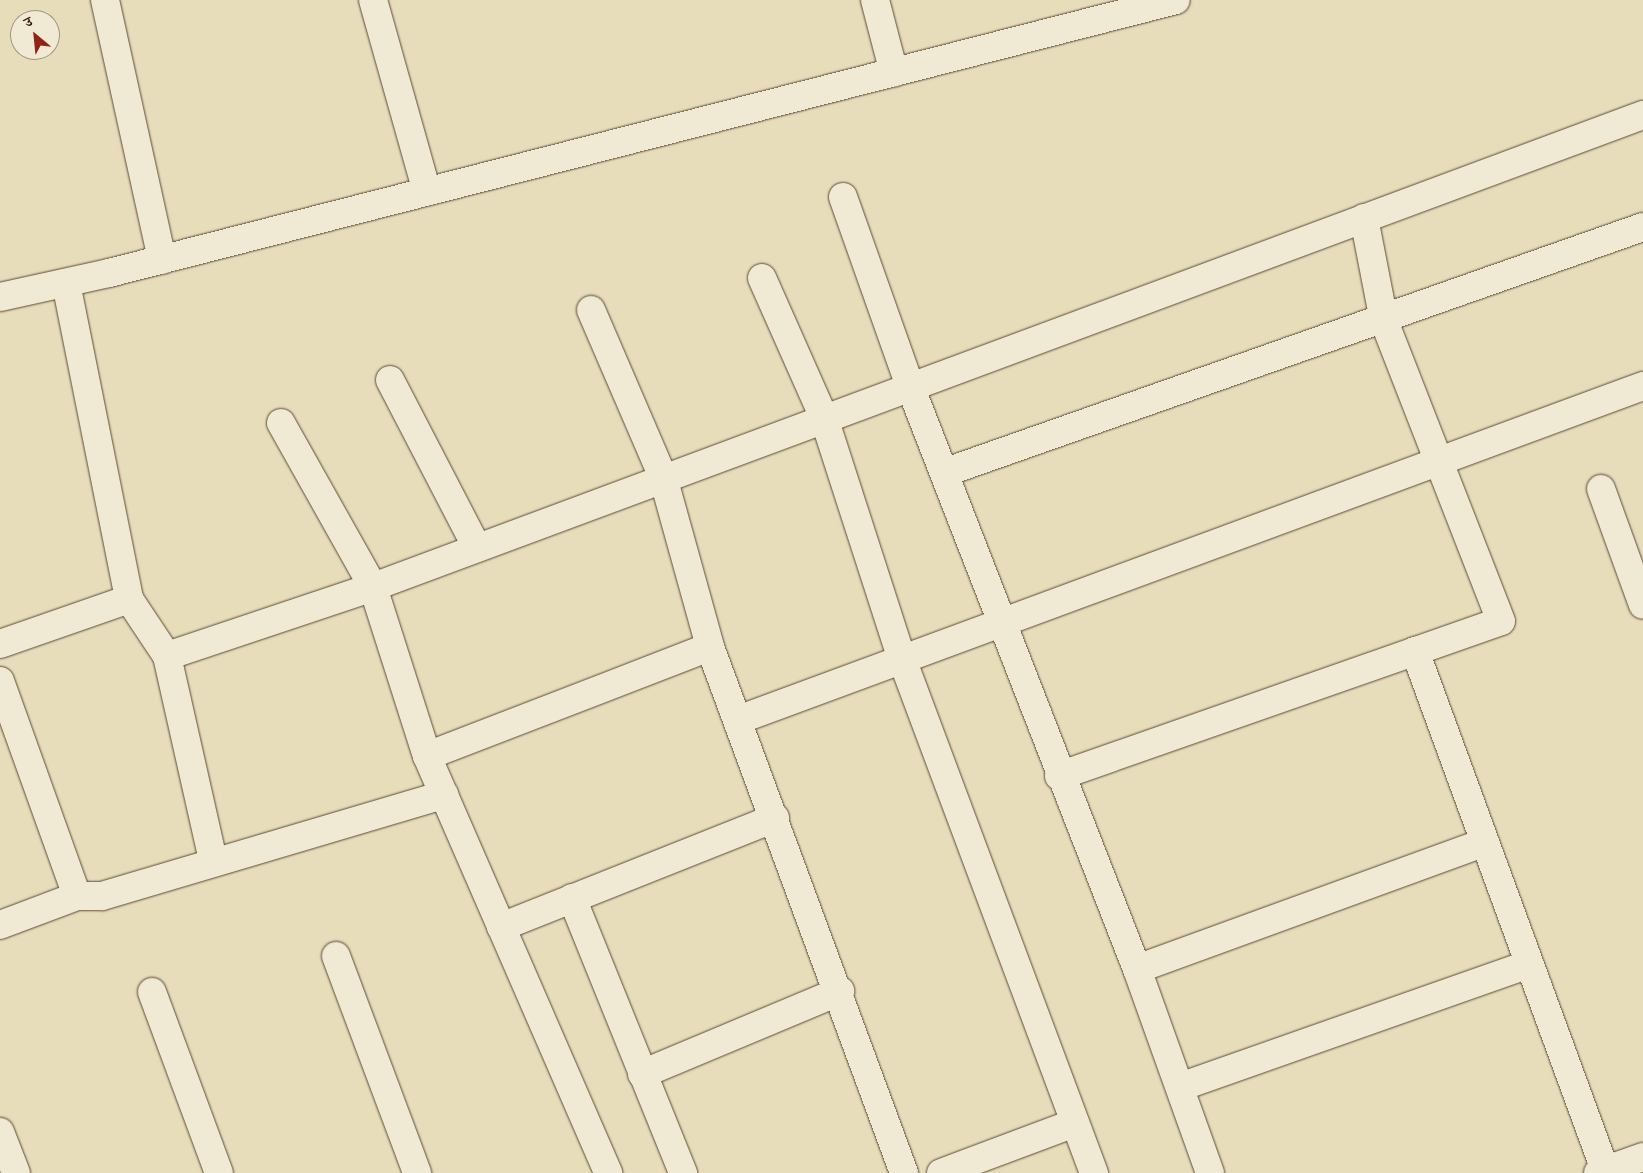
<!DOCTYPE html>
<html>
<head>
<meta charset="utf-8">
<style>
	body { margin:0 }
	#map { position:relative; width:1643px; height:1173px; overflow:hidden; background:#e8ddbb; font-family:"IM FELL French Canon","Noto Serif Devanagari",serif }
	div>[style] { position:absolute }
	.roads { filter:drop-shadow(0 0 1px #5c4936) drop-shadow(0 0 1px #5c4936) }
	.street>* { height:28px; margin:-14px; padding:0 14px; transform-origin:14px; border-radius:14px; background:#f0e9d3 }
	span { translate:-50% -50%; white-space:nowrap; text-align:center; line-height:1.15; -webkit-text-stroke:5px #f0e9d3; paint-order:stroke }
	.north { position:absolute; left:10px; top:10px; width:50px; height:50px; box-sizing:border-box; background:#f0e9d3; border:1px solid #a29582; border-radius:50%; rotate:332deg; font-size:14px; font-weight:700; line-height:20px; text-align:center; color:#2d1809 }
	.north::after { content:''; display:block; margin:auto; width:18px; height:22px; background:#8f2418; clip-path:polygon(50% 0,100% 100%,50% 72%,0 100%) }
</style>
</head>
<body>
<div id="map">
	<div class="roads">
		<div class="street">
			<i style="left:105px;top:0;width:266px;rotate:77.6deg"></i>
			<i style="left:373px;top:0;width:199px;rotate:74.3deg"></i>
			<i style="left:875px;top:0;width:75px;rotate:75.4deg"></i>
			<i style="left:843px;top:197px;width:201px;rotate:70.5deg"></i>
			<i style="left:910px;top:386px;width:626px;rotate:68.73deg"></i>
			<i style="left:1137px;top:969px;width:217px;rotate:70.3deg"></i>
			<i style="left:762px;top:278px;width:153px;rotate:66.1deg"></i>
			<i style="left:824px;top:418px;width:253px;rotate:72.1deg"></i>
			<i style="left:902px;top:659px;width:549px;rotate:69.52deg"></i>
			<i style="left:66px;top:283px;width:322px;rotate:78.7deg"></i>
			<i style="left:129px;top:599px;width:69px;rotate:56.3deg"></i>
			<i style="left:167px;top:656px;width:209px;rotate:77.3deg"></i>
			<i style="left:0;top:297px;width:112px;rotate:-12.4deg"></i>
			<i style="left:109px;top:273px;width:1101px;rotate:-14.35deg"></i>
			<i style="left:591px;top:310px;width:182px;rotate:66.7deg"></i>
			<i style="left:663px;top:477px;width:176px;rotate:74.5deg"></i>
			<i style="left:710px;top:647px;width:561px;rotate:69.75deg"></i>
			<i style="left:390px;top:380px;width:189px;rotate:62.6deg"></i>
			<i style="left:281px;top:423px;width:188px;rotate:60.7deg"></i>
			<i style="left:373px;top:587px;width:177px;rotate:72.3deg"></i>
			<i style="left:427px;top:756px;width:455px;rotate:66.5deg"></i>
			<i style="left:946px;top:472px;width:739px;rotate:-19.37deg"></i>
			<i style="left:1601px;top:489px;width:123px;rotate:70.1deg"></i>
			<i style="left:0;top:644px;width:137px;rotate:-19.2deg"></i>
			<i style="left:1415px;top:651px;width:553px;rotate:69.89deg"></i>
			<i style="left:167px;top:656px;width:217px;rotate:-18.5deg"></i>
			<i style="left:373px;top:587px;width:1355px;rotate:-20.39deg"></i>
			<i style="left:0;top:681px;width:228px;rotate:70.3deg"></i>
			<i style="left:738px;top:720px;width:965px;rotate:-20.26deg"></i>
			<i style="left:427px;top:756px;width:303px;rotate:-21.1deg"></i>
			<i style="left:1059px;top:776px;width:468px;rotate:-19.3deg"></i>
			<i style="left:1501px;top:621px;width:322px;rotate:-111.3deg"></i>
			<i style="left:1384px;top:321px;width:105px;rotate:-101deg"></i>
			<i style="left:572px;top:898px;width:297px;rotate:68deg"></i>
			<i style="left:0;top:925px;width:82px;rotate:-20.6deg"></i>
			<i style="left:77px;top:896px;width:25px"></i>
			<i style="left:102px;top:896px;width:357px;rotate:-16.5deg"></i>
			<i style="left:501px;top:927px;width:295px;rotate:-21.7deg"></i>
			<i style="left:336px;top:956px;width:232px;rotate:69.5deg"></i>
			<i style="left:1137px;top:969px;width:370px;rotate:-20deg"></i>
			<i style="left:152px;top:992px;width:193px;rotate:69.7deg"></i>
			<i style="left:642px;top:1074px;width:215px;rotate:-22.7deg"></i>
			<i style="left:1180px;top:1087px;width:370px;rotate:-19.4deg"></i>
			<i style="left:0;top:1132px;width:44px;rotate:68.7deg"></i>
			<i style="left:941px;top:1173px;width:143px;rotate:-20.5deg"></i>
			<i style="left:1598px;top:1173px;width:48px;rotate:-19.6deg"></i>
		</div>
	</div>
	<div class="north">उ</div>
</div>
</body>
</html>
